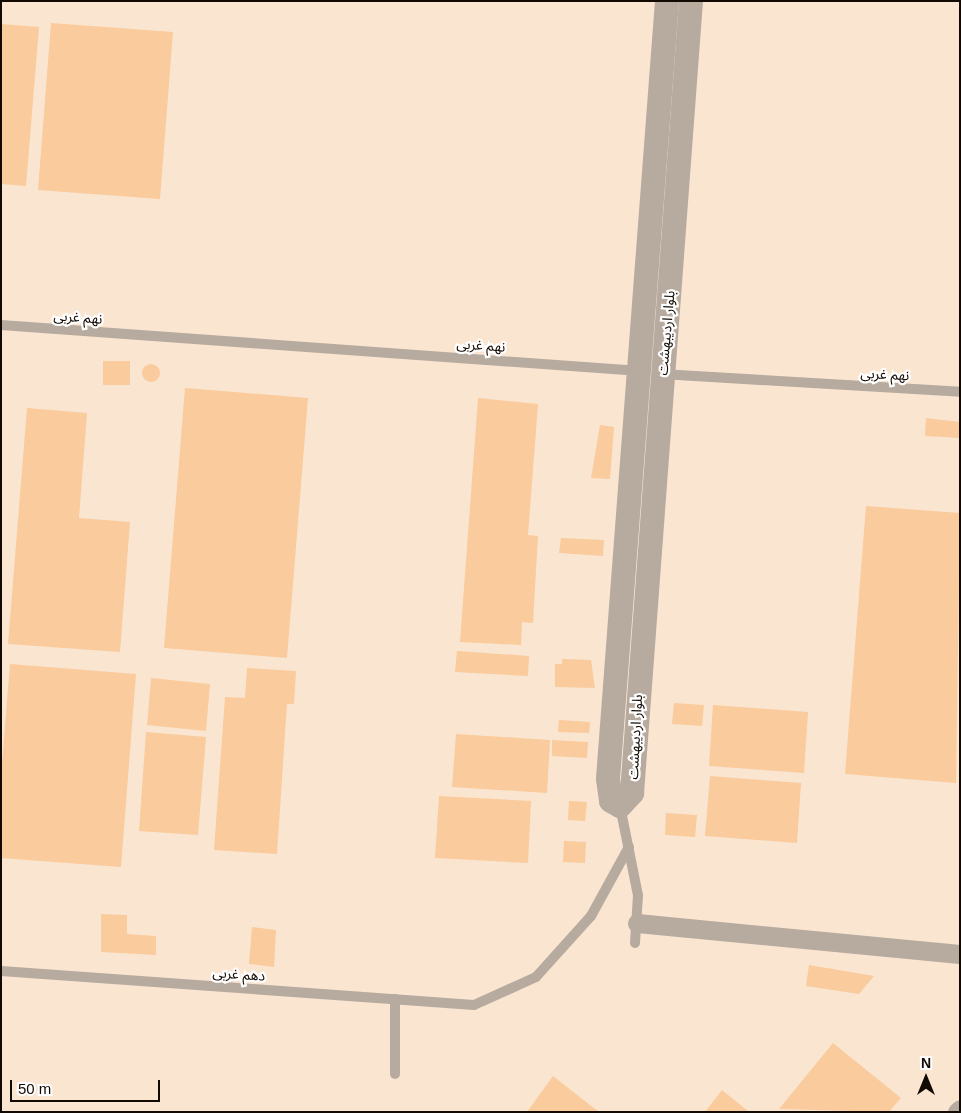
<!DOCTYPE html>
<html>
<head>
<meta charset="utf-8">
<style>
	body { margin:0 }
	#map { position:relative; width:961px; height:1113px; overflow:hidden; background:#fdf1e6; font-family:Arial,"Noto Sans Arabic",sans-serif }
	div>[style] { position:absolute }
	.built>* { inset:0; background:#fae5d1 }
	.building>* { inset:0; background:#facb9c }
	.round { border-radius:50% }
	.service>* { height:10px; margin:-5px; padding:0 5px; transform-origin:5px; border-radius:5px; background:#b7aa9f }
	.minor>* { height:19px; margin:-9.5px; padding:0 9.5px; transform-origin:9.5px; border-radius:9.5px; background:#b7aa9f }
	.tertiary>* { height:24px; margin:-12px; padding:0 12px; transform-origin:12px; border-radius:12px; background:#b7aa9f }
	span { translate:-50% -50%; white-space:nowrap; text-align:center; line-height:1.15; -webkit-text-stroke:4.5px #fff; paint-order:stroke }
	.street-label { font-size:14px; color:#120902 }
	.frame { position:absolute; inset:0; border:2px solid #120902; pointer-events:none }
	.north { position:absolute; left:901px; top:1053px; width:50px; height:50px; -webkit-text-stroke:4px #fff; paint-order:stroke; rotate:0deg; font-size:14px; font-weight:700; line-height:20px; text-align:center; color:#120902 }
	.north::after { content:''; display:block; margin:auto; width:18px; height:22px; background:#120902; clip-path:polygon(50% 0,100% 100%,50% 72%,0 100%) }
	.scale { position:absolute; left:10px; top:1080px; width:150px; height:22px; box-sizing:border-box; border:2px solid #120902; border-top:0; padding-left:6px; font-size:15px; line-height:18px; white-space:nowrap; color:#120902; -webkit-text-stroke:4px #fff; paint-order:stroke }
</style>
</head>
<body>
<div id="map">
	<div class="built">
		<i style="clip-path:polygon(1px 1px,960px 1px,960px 1112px,1px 1112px)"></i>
	</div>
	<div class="building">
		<i style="clip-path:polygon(51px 23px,173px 32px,160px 199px,38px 190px)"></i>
		<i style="clip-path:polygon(1px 24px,39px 27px,26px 186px,1px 184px)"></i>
		<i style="clip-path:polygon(103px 361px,130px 361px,130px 385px,103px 385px)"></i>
		<i class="round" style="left:142px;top:364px;width:18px;height:18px"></i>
		<i style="clip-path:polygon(185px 388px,308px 398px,287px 658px,164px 648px)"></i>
		<i style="clip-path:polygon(478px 398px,538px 404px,528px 535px,538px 536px,533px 623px,522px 622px,521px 645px,460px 642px)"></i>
		<i style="clip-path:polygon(27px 408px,87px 413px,79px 518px,130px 522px,120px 652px,8px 644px)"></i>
		<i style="clip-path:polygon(926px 418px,960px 422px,960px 438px,925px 436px)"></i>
		<i style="clip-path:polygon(600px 425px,614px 427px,610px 479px,591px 478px)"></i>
		<i style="clip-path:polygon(866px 506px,960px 513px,956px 783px,845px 774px)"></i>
		<i style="clip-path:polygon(561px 538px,604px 540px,603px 556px,559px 553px)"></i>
		<i style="clip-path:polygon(457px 651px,529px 656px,528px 676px,455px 672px)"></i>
		<i style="clip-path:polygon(562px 659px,591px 660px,595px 688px,555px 687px,555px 664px,562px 664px)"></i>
		<i style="clip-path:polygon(10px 664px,136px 674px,121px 867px,1px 858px,1px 775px)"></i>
		<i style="clip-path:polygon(247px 668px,296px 671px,294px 704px,287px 704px,277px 854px,214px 850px,225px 697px,245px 698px)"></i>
		<i style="clip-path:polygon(151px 678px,210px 684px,206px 731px,147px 725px)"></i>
		<i style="clip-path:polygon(674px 703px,704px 705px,702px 726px,672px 724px)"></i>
		<i style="clip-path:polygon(713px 705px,808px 712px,804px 773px,709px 766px)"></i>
		<i style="clip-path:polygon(559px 720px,590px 722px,589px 733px,558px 732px)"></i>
		<i style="clip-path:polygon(146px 732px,206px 737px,198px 835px,139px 831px)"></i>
		<i style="clip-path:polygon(456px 734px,550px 740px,547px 793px,452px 787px)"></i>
		<i style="clip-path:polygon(552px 740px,588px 742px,587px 758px,552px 756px)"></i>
		<i style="clip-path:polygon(710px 776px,801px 783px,797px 843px,705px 836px)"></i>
		<i style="clip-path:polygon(439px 796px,531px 801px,528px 863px,435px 858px)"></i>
		<i style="clip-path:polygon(569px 801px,587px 802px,585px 821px,568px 820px)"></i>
		<i style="clip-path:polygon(666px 813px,697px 815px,695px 837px,665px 835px)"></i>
		<i style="clip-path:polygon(564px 841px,586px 842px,585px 863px,563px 862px)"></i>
		<i style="clip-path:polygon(101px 914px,127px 915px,127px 934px,156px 936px,156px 955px,101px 952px)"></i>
		<i style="clip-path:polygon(252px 927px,276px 930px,274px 967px,249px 964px)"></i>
		<i style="clip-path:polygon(809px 965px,874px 976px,859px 994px,806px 986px)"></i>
		<i style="clip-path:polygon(833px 1043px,901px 1098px,889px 1112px,779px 1109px)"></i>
		<i style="clip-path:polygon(553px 1076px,599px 1112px,527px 1112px)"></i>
		<i style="clip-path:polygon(722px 1090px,749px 1112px,705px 1112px)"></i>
	</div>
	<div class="service">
		<i style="left:1px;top:325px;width:641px;rotate:4.12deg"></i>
		<i style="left:661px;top:374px;width:300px;rotate:3.4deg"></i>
		<i style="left:620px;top:806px;width:91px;rotate:78.6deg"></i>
		<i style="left:638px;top:895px;width:48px;rotate:93.6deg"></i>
		<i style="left:1px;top:971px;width:474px;rotate:4.1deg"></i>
		<i style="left:474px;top:1005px;width:68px;rotate:-24.3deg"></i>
		<i style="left:536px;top:977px;width:82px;rotate:-48deg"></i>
		<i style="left:591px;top:916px;width:79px;rotate:-61.2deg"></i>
		<i style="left:395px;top:1074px;width:75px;rotate:-90deg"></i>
	</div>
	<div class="minor">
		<i style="left:637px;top:923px;width:324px;rotate:5.5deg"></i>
		<i style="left:957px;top:1112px;width:4px;rotate:-45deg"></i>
	</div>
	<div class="tertiary">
		<i style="left:667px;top:1px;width:780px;rotate:94.34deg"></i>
		<i style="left:608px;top:779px;width:22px;rotate:82deg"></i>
		<i style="left:611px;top:801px;width:10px;rotate:29deg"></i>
		<i style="left:620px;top:806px;width:18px;rotate:-47deg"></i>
		<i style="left:632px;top:793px;width:794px;rotate:-85.74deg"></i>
	</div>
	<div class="street-label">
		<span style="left:78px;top:317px;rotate:4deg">نهم غربی</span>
		<span style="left:666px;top:333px;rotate:-85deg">بلوار اردیبهشت</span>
		<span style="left:481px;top:345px;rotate:4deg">نهم غربی</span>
		<span style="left:885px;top:374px;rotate:3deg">نهم غربی</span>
		<span style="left:635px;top:737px;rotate:-87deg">بلوار اردیبهشت</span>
		<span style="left:239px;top:974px;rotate:4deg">دهم غربی</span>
	</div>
	<div class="frame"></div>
	<div class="north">N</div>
	<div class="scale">50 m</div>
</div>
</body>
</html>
